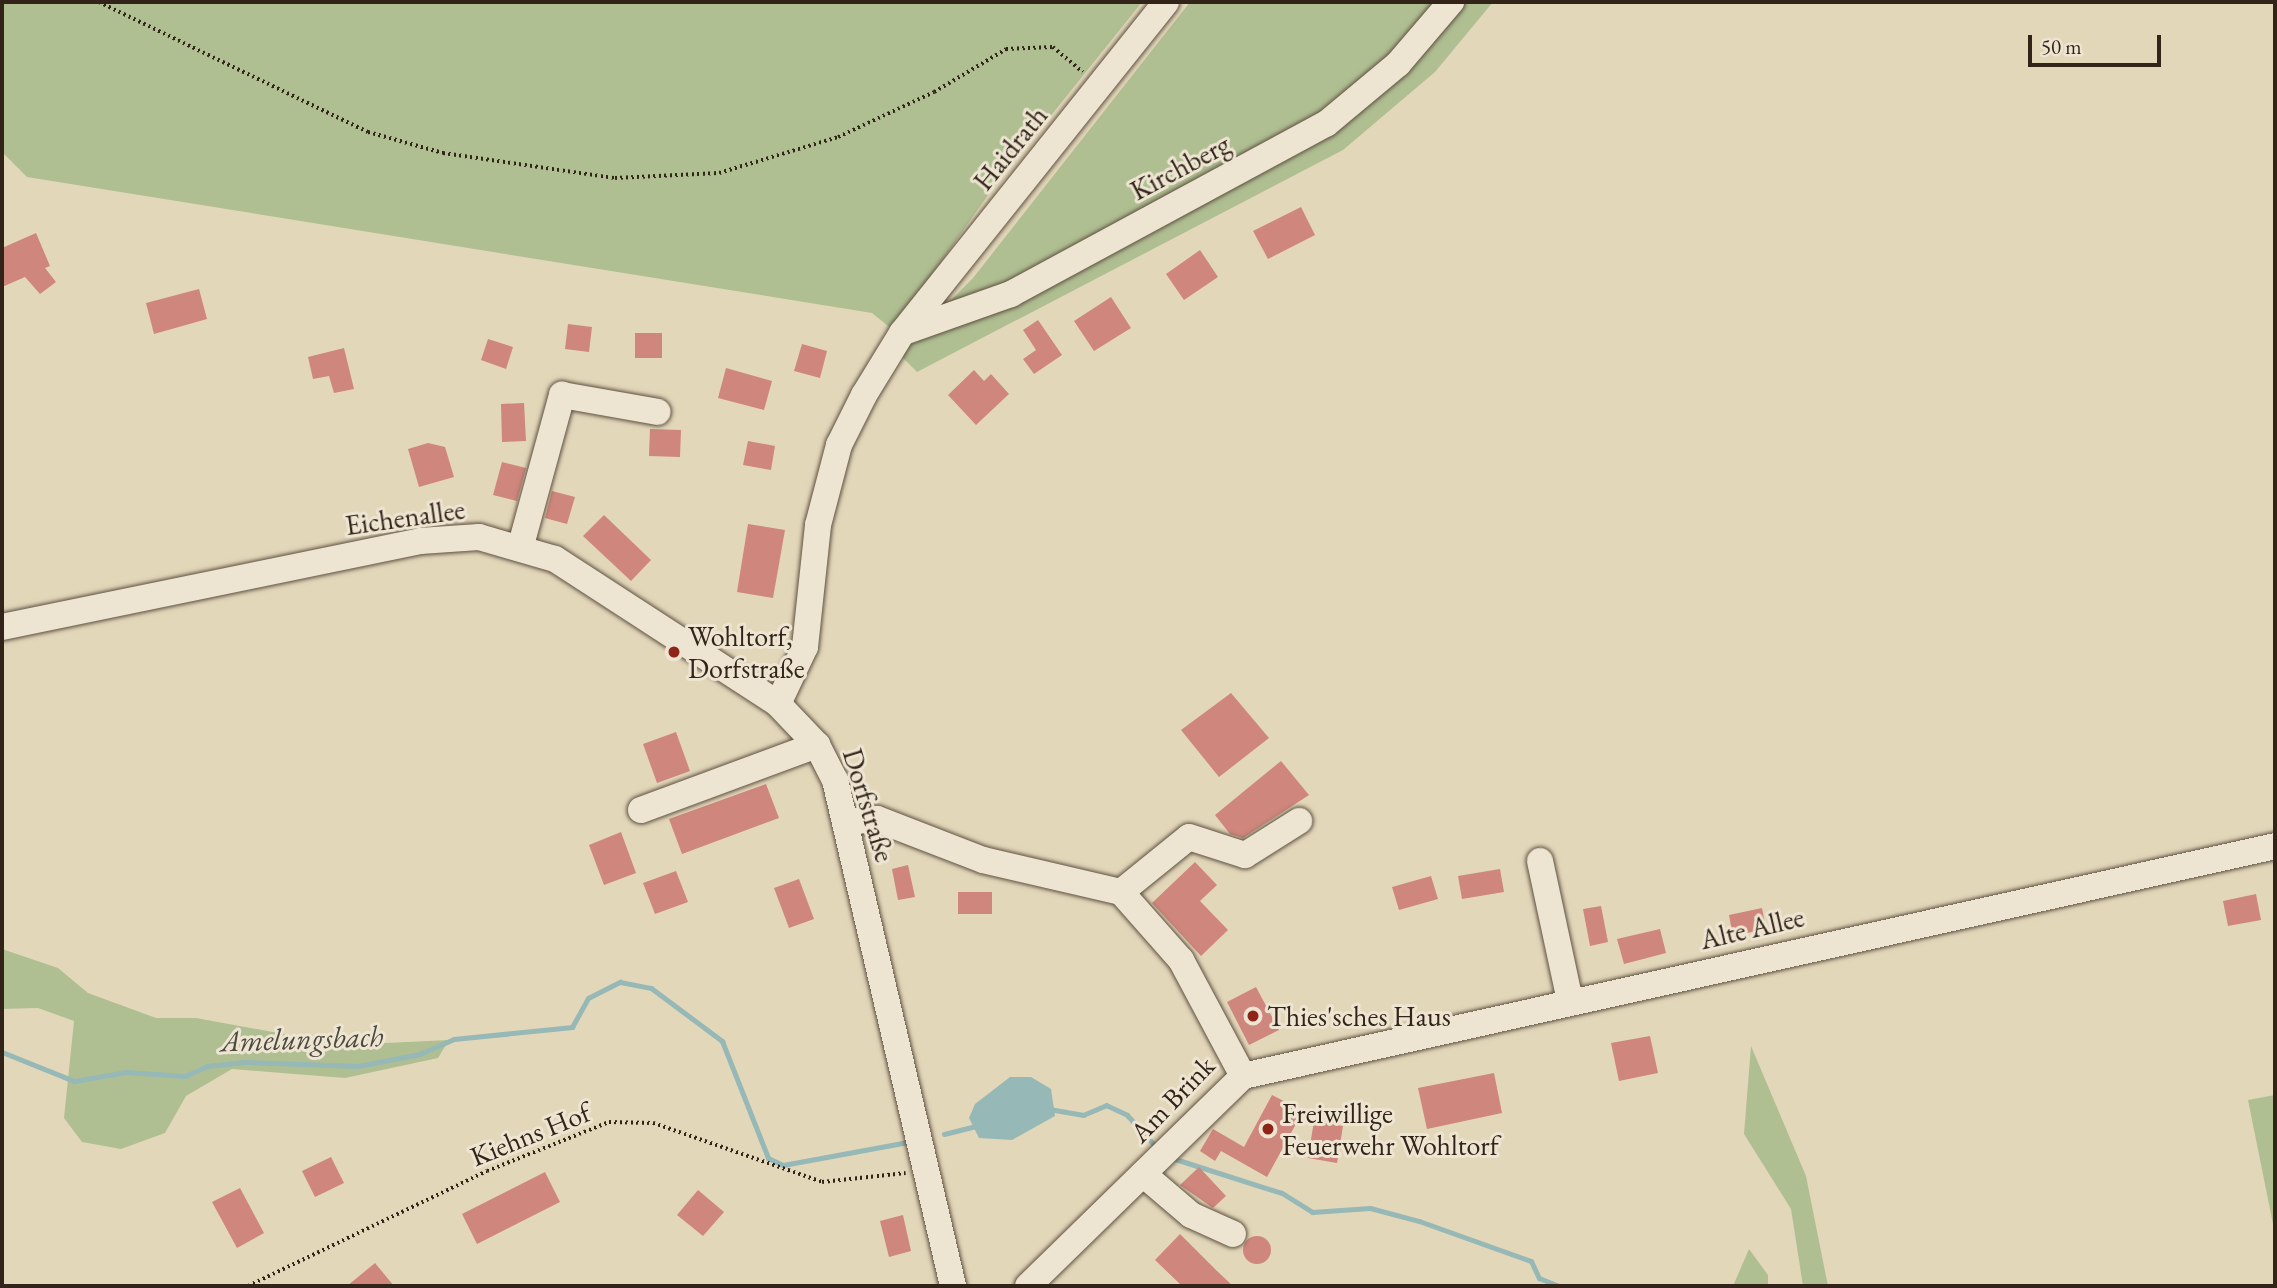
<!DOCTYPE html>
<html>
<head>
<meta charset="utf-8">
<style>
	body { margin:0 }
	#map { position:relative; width:2277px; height:1288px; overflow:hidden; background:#e3d7ba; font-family:"EB Garamond",serif }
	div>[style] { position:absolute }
	.green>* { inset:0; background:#b0bf92 }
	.water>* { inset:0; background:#96b8b6 }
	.stream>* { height:5px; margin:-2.5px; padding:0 2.5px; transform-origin:2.5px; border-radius:2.5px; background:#96b8b6 }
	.building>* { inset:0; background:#cf867c }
	.round { border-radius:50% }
	.path>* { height:3.5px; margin-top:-1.75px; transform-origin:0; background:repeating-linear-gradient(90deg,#322419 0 2px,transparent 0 5.5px) }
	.roads { filter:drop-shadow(0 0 2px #5e5141) drop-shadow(0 0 2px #5e5141) }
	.minor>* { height:26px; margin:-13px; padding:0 13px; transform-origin:13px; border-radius:13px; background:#ede5d2 }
	.dots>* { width:19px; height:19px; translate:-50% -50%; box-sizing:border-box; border:4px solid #ede5d2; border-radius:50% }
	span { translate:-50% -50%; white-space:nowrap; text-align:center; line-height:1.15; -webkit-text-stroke:6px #ede5d2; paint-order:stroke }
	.street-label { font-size:28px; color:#322419 }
	.poi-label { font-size:28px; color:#322419 }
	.left { translate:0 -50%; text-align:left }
	.water-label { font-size:30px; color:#4b4940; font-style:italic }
	.frame { position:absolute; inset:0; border:4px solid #322419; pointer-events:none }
	.scale { position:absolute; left:2028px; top:35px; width:133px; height:32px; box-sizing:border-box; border:4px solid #322419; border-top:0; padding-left:9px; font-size:21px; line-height:24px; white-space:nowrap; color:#322419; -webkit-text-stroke:5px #ede5d2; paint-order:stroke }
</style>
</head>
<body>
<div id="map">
	<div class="green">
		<i style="clip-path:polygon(2px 2px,1142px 2px,993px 188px,893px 330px,872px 313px,27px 177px,2px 152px)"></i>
		<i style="clip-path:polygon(1190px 2px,1493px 2px,1435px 72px,1343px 150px,917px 372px,898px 353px,973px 278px)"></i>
		<i style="clip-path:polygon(2px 949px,58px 968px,88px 993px,156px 1018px,196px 1018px,344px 1045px,449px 1040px,438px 1058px,345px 1078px,232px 1069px,186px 1096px,165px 1133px,121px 1149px,82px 1142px,64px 1118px,74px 1021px,38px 1008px,2px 1009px)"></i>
		<i style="clip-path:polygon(1751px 1046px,1806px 1176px,1828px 1286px,1803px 1286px,1791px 1209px,1744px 1134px)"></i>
		<i style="clip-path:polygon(2275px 1095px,2275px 1234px,2248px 1100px)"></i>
		<i style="clip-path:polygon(1749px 1249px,1768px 1275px,1768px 1286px,1733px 1286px)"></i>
	</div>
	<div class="water">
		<i style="clip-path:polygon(1010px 1077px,1031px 1077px,1051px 1089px,1055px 1116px,1012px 1140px,979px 1138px,969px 1118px,975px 1104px)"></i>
	</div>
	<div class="stream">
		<i style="left:2px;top:1052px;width:78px;rotate:21.9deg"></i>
		<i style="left:74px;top:1081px;width:53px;rotate:-9.8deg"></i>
		<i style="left:126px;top:1072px;width:59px;rotate:3.9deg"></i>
		<i style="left:185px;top:1076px;width:24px;rotate:-24deg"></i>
		<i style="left:207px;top:1066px;width:38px;rotate:-6deg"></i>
		<i style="left:245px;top:1062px;width:113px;rotate:2deg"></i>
		<i style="left:358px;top:1066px;width:63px;rotate:-11deg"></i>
		<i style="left:420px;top:1054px;width:37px;rotate:-24deg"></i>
		<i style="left:454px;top:1039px;width:119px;rotate:-5.8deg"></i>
		<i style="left:572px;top:1027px;width:33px;rotate:-61deg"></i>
		<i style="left:588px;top:998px;width:36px;rotate:-27deg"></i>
		<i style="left:620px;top:982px;width:32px;rotate:11deg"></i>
		<i style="left:651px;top:988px;width:89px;rotate:36.7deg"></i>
		<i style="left:722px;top:1041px;width:126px;rotate:68.5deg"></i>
		<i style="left:768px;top:1158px;width:17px;rotate:25deg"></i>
		<i style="left:783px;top:1165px;width:127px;rotate:-10.4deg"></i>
		<i style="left:1049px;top:1109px;width:35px;rotate:10deg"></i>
		<i style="left:1083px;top:1115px;width:25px;rotate:-23deg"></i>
		<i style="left:1106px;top:1105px;width:23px;rotate:25deg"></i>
		<i style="left:1127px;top:1115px;width:46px;rotate:47.6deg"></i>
		<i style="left:944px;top:1134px;width:32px;rotate:-14deg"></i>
		<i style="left:1172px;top:1158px;width:115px;rotate:17.7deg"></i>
		<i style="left:1282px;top:1193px;width:36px;rotate:32deg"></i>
		<i style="left:1312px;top:1212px;width:58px;rotate:-3.9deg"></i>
		<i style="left:1370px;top:1208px;width:51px;rotate:14.9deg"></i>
		<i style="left:1419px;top:1221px;width:119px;rotate:19.7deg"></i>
		<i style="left:1531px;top:1261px;width:19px;rotate:65deg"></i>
		<i style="left:1539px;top:1278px;width:22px;rotate:22deg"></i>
	</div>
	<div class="building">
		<i style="clip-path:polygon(1301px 207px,1315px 235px,1268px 259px,1253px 231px)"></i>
		<i style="clip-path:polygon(36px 233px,50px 266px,45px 268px,56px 282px,40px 294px,25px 277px,2px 287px,2px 248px)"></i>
		<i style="clip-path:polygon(1200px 250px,1218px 277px,1184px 300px,1166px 274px)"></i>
		<i style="clip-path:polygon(199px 289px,207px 319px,154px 334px,146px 303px)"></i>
		<i style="clip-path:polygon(1111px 297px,1131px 328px,1094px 351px,1074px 321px)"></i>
		<i style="clip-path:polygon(1038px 320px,1062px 355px,1034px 374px,1023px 359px,1036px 350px,1023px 330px)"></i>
		<i style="clip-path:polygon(568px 324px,592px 327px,589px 352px,565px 349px)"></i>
		<i style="clip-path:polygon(635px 333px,662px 333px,662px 358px,635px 358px)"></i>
		<i style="clip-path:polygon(488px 339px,513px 347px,506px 369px,481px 360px)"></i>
		<i style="clip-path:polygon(802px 344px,827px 351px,820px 378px,794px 371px)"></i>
		<i style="clip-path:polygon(344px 348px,354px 389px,334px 393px,329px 376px,313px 379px,308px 357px)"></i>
		<i style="clip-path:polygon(726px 368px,772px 381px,764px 410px,718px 398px)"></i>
		<i style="clip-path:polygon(974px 370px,984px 381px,991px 374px,1009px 394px,976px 425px,948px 395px)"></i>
		<i style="clip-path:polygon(524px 403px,526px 441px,502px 442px,501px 404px)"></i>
		<i style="clip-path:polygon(650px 429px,681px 430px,680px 457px,649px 456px)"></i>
		<i style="clip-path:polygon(748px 441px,775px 446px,771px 470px,743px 465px)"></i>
		<i style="clip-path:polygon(428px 443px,445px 447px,454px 477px,419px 487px,408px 449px)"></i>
		<i style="clip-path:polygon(502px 462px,526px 468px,517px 501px,493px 495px)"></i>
		<i style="clip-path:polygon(552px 491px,575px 497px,567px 524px,545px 518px)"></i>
		<i style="clip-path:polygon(604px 515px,651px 560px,631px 581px,583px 536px)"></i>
		<i style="clip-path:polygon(748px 524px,785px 530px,773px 598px,737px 592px)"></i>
		<i style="clip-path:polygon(1231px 693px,1269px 738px,1219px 777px,1181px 730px)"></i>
		<i style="clip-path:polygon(676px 732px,690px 771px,657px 783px,643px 744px)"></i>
		<i style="clip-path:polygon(1281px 761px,1309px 795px,1243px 838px,1230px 834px,1215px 815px)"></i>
		<i style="clip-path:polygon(766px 784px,779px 818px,682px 854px,669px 819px)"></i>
		<i style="clip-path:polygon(621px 832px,636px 873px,604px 885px,589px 845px)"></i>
		<i style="clip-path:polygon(1195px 862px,1217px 885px,1200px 901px,1228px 930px,1201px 956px,1152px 903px)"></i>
		<i style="clip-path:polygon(908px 865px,915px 897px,898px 900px,892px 869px)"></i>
		<i style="clip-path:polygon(1500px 869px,1504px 892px,1462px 899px,1458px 876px)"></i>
		<i style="clip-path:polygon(676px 871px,688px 902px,655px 914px,643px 883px)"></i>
		<i style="clip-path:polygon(1431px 876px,1438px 899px,1399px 910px,1392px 887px)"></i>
		<i style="clip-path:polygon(799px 879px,814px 919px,789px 928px,774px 888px)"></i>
		<i style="clip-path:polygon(958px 892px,992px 892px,992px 914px,958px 914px)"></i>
		<i style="clip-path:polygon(2256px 894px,2261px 920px,2228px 926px,2223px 901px)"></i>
		<i style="clip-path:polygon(1601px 906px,1608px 942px,1590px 946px,1583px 909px)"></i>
		<i style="clip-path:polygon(1762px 908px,1766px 929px,1733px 936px,1729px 915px)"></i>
		<i style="clip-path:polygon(1660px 929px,1666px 953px,1624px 964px,1617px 939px)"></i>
		<i style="clip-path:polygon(1256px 987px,1279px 1030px,1249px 1045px,1227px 1002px)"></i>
		<i style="clip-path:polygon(1650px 1036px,1658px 1073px,1619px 1081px,1611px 1043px)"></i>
		<i style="clip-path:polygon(1494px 1073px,1502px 1113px,1427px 1129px,1418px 1088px)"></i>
		<i style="clip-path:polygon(1272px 1095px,1303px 1111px,1267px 1177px,1221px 1151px,1215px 1161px,1200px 1151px,1213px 1129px,1244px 1147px)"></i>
		<i style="clip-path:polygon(1314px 1121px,1343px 1126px,1337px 1163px,1308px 1158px)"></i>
		<i style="clip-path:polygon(331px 1157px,344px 1183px,315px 1197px,302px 1171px)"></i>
		<i style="clip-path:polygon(1199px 1167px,1226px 1196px,1213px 1208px,1180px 1185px)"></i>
		<i style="clip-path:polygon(545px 1172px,560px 1202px,477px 1244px,462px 1214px)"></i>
		<i style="clip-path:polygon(240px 1188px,264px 1233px,237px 1248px,212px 1202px)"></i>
		<i style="clip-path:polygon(698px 1190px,724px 1212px,703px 1236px,677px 1215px)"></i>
		<i style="clip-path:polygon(903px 1215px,911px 1251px,889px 1257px,880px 1221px)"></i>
		<i style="clip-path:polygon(1180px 1234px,1217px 1271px,1233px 1286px,1182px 1286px,1155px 1260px)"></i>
		<i class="round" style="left:1243px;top:1236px;width:28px;height:28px"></i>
		<i style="clip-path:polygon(375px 1263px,394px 1286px,347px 1286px)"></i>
	</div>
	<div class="path">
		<i style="left:99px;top:2px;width:299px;rotate:25.8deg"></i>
		<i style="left:368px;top:132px;width:78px;rotate:15.6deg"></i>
		<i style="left:443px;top:153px;width:174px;rotate:8.3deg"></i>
		<i style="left:615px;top:178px;width:104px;rotate:-2.8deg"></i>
		<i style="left:719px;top:173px;width:124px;rotate:-16.8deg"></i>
		<i style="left:838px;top:137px;width:106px;rotate:-25.1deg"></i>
		<i style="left:934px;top:92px;width:84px;rotate:-30.8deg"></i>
		<i style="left:1006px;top:49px;width:47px;rotate:-2.4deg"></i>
		<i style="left:1053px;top:47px;width:39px;rotate:40deg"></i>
		<i style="left:248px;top:1286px;width:265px;rotate:-25.7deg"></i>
		<i style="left:487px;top:1171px;width:131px;rotate:-21.9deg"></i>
		<i style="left:609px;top:1122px;width:44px;rotate:1.3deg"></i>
		<i style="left:653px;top:1123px;width:179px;rotate:19.2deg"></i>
		<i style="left:822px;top:1182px;width:84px;rotate:-6.1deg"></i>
	</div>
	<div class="roads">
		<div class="minor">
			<i style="left:904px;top:332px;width:114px;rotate:-19.6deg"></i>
			<i style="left:1011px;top:294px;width:358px;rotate:-28.4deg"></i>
			<i style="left:1326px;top:124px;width:94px;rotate:-39.8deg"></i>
			<i style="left:1398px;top:64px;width:82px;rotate:-49.5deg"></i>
			<i style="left:521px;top:545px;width:156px;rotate:-74.7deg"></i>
			<i style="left:562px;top:395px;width:97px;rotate:10deg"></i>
			<i style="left:2px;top:627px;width:427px;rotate:-11.6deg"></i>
			<i style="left:420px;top:541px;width:59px;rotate:-3.9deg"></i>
			<i style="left:479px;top:537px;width:79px;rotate:16.1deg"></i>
			<i style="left:555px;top:559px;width:266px;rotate:33deg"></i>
			<i style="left:778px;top:704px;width:57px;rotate:46.4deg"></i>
			<i style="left:817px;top:745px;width:39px;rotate:63deg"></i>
			<i style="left:835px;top:780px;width:520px;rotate:76.87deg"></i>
			<i style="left:778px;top:704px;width:63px;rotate:-64.7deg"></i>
			<i style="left:805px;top:647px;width:123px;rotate:-83.9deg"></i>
			<i style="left:818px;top:525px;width:83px;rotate:-75.3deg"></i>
			<i style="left:839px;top:445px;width:56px;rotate:-63.4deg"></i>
			<i style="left:864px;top:395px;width:73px;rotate:-58.5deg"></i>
			<i style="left:902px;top:333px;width:423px;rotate:-51.4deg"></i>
			<i style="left:641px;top:810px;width:188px;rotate:-20.3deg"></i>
			<i style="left:847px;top:822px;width:30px;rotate:-6deg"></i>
			<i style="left:877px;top:819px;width:114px;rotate:21.1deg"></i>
			<i style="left:983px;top:860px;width:142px;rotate:13.1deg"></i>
			<i style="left:1121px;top:892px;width:91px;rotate:48.6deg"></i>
			<i style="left:1181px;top:960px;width:132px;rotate:61.9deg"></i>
			<i style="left:1540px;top:861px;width:143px;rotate:77.9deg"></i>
			<i style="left:1121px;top:892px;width:87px;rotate:-39deg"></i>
			<i style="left:1189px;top:837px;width:59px;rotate:17.8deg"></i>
			<i style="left:1245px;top:855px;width:64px;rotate:-32.2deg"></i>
			<i style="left:1243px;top:1076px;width:1057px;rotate:-12.56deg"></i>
			<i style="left:1143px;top:1174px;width:63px;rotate:40.5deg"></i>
			<i style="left:1191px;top:1215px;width:46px;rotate:24.3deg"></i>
			<i style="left:1028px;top:1286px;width:301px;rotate:-44.3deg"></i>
		</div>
	</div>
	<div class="dots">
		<i style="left:674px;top:652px;background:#8f2418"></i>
		<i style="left:1253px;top:1016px;background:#8f2418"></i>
		<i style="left:1268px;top:1129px;background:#8f2418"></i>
	</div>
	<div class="street-label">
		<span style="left:1010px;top:148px;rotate:-51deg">Haidrath</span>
		<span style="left:1180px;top:167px;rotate:-28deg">Kirchberg</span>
		<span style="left:405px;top:517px;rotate:-8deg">Eichenallee</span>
		<span style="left:869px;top:805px;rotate:73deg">Dorfstraße</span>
		<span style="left:1752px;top:928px;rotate:-13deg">Alte Allee</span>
		<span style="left:1172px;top:1099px;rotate:-46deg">Am Brink</span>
		<span style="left:530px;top:1134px;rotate:-22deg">Kiehns Hof</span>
	</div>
	<div class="poi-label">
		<span class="left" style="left:688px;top:652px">Wohltorf,<br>Dorfstraße</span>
		<span class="left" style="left:1267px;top:1016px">Thies'sches Haus</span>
		<span class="left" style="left:1282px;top:1129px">Freiwillige<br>Feuerwehr Wohltorf</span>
	</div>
	<div class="water-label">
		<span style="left:302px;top:1039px;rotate:-2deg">Amelungsbach</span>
	</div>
	<div class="frame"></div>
	<div class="scale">50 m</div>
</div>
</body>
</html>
